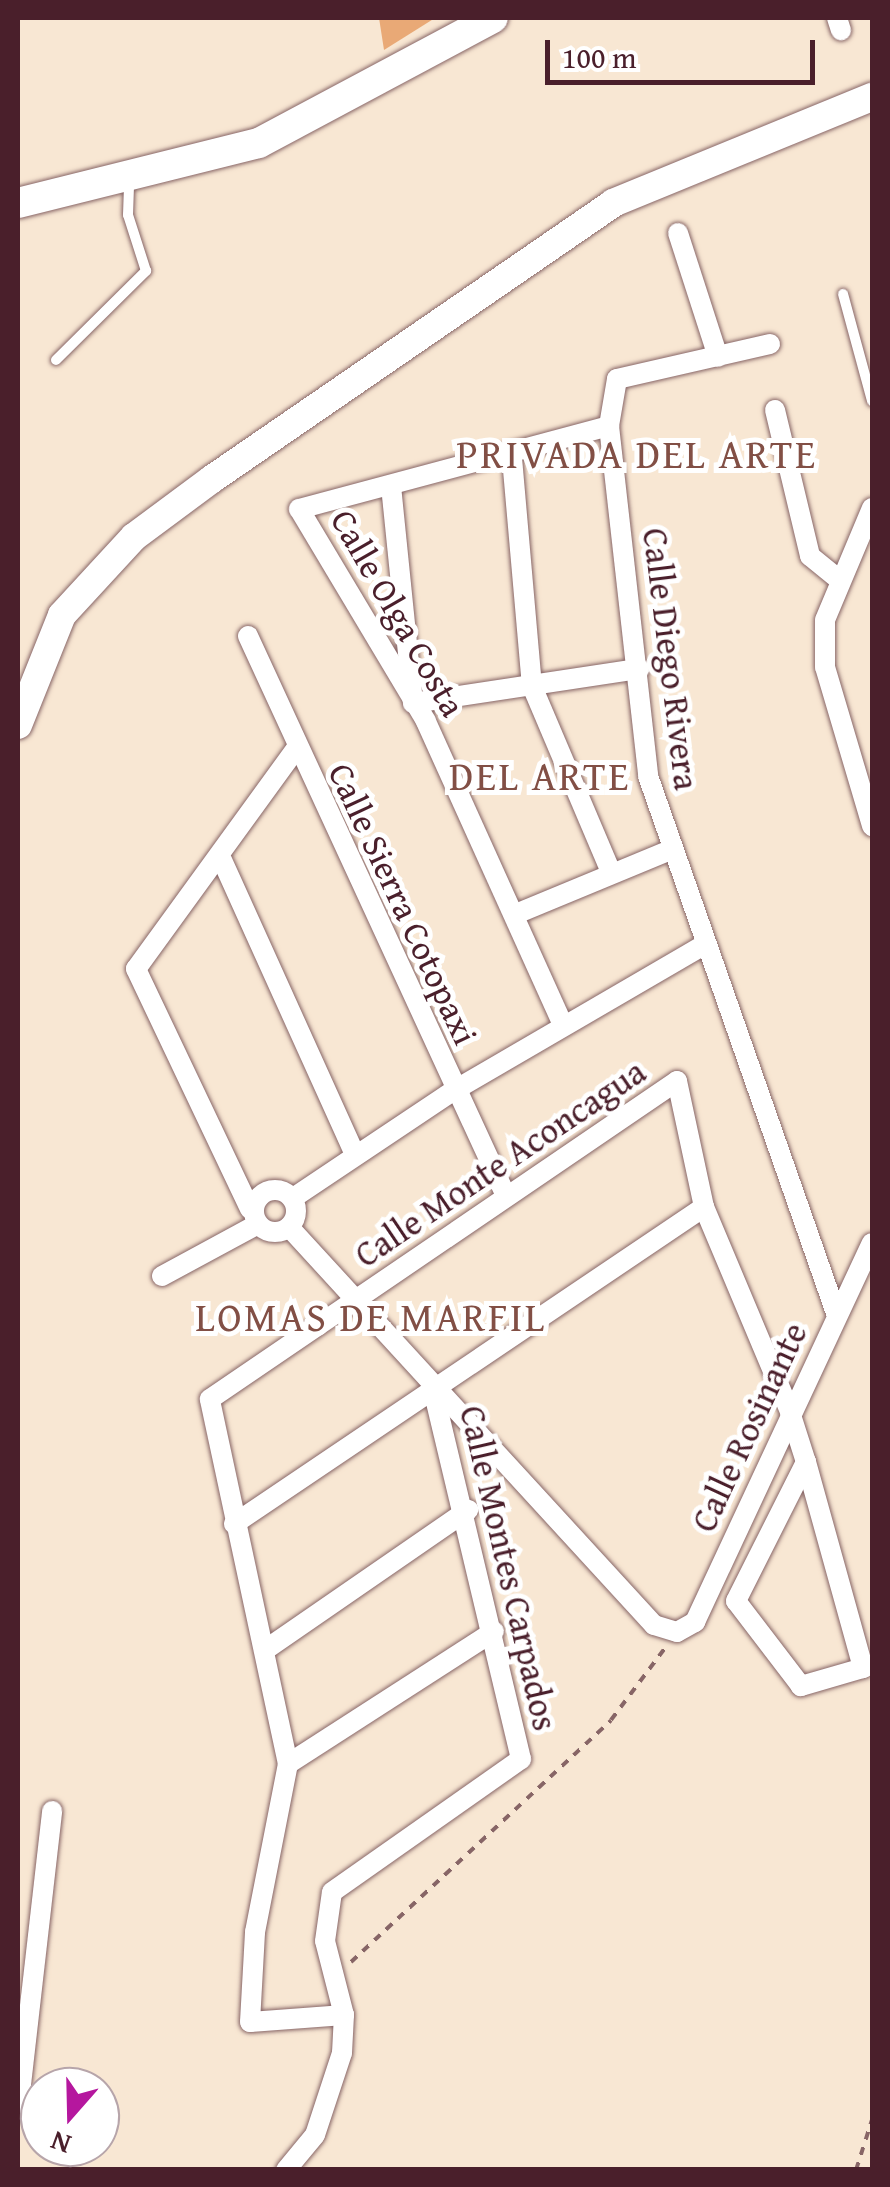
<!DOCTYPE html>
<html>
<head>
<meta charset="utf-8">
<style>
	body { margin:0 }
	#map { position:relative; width:890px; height:2187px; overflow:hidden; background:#f8e7d3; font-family:"Gentium Book Plus",serif }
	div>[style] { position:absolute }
	.building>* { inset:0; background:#e9a976 }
	.path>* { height:4px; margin-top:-2px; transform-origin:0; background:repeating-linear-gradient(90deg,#876566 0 8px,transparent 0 16px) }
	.roads { filter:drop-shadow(0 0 2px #876566) drop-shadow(0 0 2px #876566) }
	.lane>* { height:10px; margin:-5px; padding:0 5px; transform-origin:5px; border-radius:5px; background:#fff }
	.street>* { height:20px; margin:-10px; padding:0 10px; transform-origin:10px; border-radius:10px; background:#fff }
	.street>.ring { margin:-10px; padding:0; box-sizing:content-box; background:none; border:20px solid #fff; border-radius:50% }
	.secondary>* { height:28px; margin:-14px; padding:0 14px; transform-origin:14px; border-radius:14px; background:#fff }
	.primary>* { height:30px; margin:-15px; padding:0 15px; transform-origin:15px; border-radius:15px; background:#fff }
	span { translate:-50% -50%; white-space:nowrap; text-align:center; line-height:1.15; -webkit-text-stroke:10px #fff; paint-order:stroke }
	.street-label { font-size:35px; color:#4a1f2b }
	.quarter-label { font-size:40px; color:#824f45; letter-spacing:2.5px }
	.frame { position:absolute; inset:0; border:20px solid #4a1f2b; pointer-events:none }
	.north { position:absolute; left:20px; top:2067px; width:100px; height:100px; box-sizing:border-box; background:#fff; border:2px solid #b7a5aa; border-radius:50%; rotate:200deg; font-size:28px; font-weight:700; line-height:40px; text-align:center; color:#4a1f2b }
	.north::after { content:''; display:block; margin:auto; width:35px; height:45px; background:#b5179e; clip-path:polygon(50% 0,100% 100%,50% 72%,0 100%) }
	.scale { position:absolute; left:545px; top:40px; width:270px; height:45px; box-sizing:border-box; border:5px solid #4a1f2b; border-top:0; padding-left:12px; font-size:30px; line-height:35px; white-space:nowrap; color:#4a1f2b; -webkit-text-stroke:8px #fff; paint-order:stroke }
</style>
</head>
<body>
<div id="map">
	<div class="building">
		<i style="clip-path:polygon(379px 18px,435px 18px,384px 50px)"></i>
	</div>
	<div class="path">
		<i style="left:351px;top:1962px;width:355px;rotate:-42.9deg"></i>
		<i style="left:611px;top:1720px;width:90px;rotate:-53.1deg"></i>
		<i style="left:856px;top:2170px;width:52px;rotate:-72.3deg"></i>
	</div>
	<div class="roads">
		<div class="lane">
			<i style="left:843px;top:294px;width:111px;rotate:74.8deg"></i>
			<i style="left:56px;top:360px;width:127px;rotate:-44.7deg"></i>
			<i style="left:146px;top:271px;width:59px;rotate:-107.8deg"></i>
			<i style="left:128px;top:215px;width:36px;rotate:-88deg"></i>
		</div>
		<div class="street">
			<i style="left:837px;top:18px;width:13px;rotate:72deg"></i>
			<i style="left:678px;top:233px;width:130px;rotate:72.1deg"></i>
			<i style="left:770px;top:344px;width:157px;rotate:167.1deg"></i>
			<i style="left:617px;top:379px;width:48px;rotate:99.7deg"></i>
			<i style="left:609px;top:426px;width:352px;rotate:83.6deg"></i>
			<i style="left:648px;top:776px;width:572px;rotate:70.71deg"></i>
			<i style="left:775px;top:410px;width:150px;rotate:76.5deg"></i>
			<i style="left:810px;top:556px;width:36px;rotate:39deg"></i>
			<i style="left:512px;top:458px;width:229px;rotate:85deg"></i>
			<i style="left:532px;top:686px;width:200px;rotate:67deg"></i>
			<i style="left:391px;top:486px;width:218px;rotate:84.2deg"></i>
			<i style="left:413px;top:703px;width:229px;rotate:-8.6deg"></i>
			<i style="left:872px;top:508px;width:121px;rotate:112.8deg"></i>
			<i style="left:825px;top:620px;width:47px;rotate:90deg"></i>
			<i style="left:825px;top:667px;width:166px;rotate:73.5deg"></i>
			<i style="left:248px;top:636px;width:617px;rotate:65.26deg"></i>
			<i style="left:222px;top:860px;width:324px;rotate:65.7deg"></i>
			<i style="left:516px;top:914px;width:165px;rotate:-22.5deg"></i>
			<i style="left:563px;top:1025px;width:333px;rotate:-114.3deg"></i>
			<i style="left:426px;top:721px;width:247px;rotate:-120.9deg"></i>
			<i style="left:299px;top:509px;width:321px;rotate:-15deg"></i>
			<i class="ring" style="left:254px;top:1190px;width:22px;height:22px"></i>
			<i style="left:293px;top:1198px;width:192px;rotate:-33.8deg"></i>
			<i style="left:453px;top:1091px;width:290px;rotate:-30.2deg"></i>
			<i style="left:250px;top:1209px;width:266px;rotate:-115.4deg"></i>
			<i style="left:136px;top:969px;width:272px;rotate:-54deg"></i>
			<i style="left:289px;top:1227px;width:540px;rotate:47.48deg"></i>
			<i style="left:654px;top:1625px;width:24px;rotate:17deg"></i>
			<i style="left:677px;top:1632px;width:21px;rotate:-29deg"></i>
			<i style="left:695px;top:1622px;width:418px;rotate:-65deg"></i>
			<i style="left:162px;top:1276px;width:109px;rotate:-28.4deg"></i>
			<i style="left:234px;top:1524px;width:567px;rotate:-34deg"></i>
			<i style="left:265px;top:1650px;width:247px;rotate:-34.6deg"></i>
			<i style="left:288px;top:1764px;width:245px;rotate:-32.8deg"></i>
			<i style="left:344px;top:2015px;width:94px;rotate:175.7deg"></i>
			<i style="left:250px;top:2022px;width:90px;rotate:-86.8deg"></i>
			<i style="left:255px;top:1932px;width:171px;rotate:-78.9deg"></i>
			<i style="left:288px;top:1764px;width:373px;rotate:-102.1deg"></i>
			<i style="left:210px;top:1399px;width:565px;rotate:-34.25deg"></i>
			<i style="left:677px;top:1081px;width:129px;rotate:77.9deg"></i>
			<i style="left:704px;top:1207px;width:222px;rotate:67.2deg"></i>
			<i style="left:790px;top:1412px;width:52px;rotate:72.3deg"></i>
			<i style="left:806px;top:1462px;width:214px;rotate:74.5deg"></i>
			<i style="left:863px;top:1668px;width:65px;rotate:163.8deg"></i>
			<i style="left:801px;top:1686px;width:107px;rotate:-127.4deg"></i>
			<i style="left:736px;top:1601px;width:156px;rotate:-63.3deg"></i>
			<i style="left:18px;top:2111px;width:302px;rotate:-83.5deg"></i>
			<i style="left:286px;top:2170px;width:45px;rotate:-50.4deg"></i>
			<i style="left:315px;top:2135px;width:86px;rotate:-71.8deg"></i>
			<i style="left:342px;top:2053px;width:38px;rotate:-87deg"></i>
			<i style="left:344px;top:2015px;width:76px;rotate:-104.4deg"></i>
			<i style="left:325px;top:1941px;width:49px;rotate:-81.9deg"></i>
			<i style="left:332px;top:1892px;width:231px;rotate:-35.1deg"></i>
			<i style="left:521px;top:1759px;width:371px;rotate:-103.4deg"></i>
		</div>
		<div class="secondary">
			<i style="left:18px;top:725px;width:118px;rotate:-68.2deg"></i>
			<i style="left:62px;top:615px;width:106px;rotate:-47.3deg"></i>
			<i style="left:134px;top:537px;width:97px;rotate:-36.6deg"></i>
			<i style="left:212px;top:479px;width:487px;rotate:-34.5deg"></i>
			<i style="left:613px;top:203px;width:280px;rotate:-22.3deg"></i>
		</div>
		<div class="primary">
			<i style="left:18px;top:203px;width:248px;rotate:-14deg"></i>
			<i style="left:259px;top:143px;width:265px;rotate:-28.1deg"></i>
		</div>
	</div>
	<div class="street-label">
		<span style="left:398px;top:613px;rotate:60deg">Calle Olga Costa</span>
		<span style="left:671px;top:659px;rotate:83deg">Calle Diego Rivera</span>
		<span style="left:403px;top:904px;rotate:65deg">Calle Sierra Cotopaxi</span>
		<span style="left:500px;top:1163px;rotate:-34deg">Calle Monte Aconcagua</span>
		<span style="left:749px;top:1427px;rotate:-65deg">Calle Rosinante</span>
		<span style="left:509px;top:1568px;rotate:77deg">Calle Montes Carpados</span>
	</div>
	<div class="quarter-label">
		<span style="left:637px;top:454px">PRIVADA DEL ARTE</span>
		<span style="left:540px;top:776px">DEL ARTE</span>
		<span style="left:371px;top:1317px">LOMAS DE MARFIL</span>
	</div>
	<div class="frame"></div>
	<div class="north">N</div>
	<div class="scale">100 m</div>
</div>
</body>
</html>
